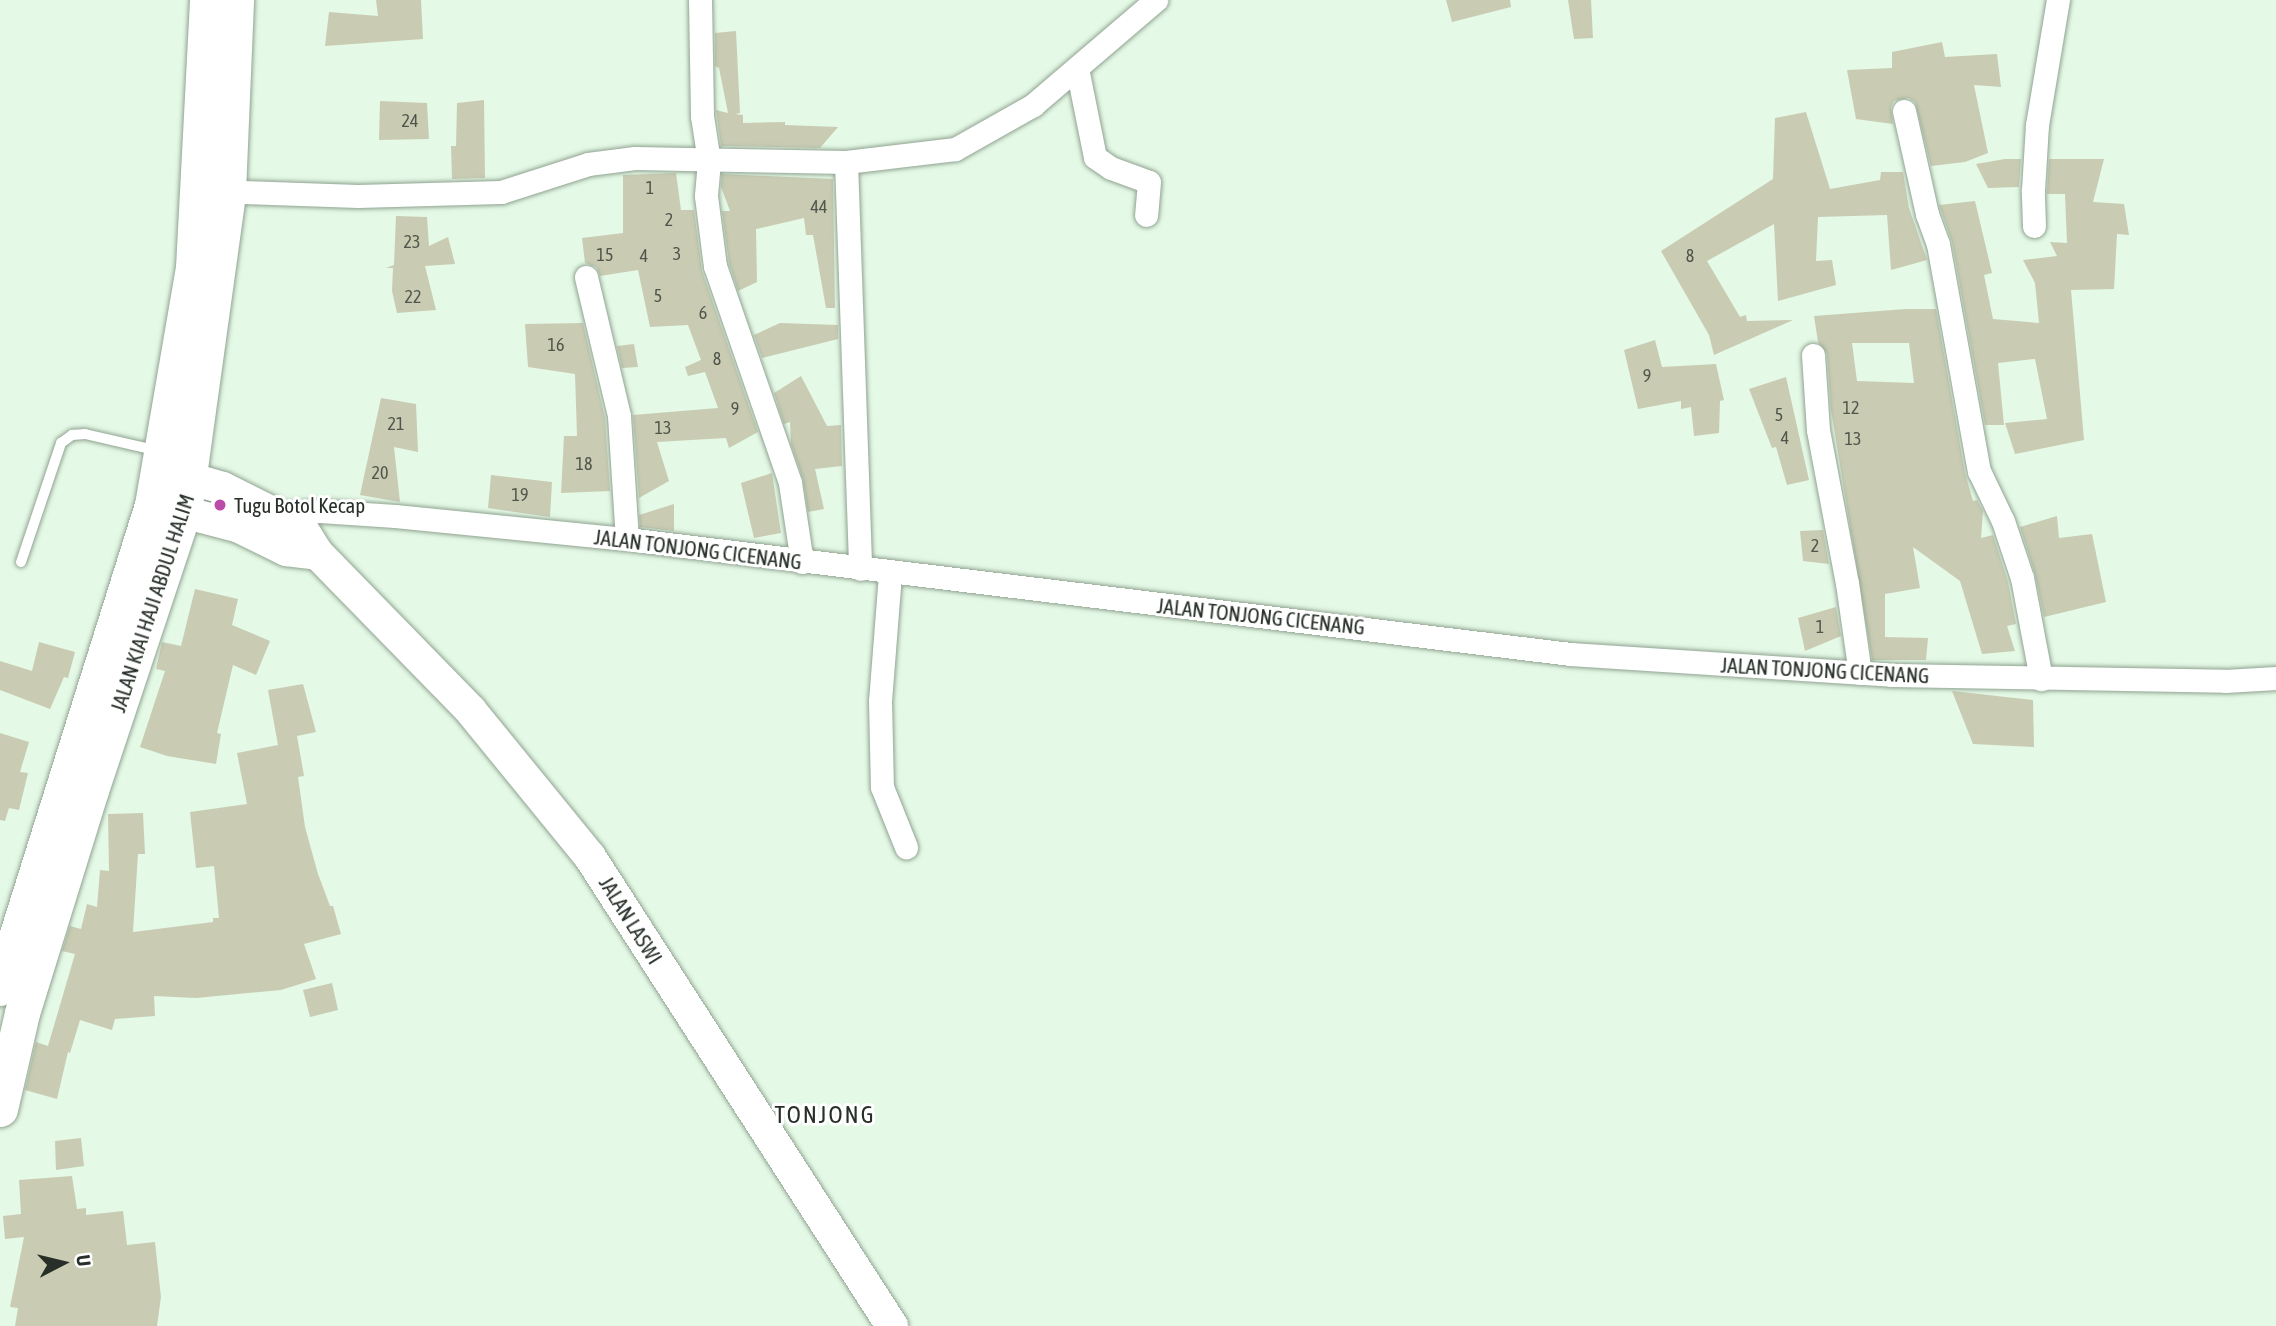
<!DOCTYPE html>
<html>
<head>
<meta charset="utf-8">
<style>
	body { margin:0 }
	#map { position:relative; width:2276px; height:1326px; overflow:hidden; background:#e4f9e6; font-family:"Asap Condensed",sans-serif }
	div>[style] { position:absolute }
	.building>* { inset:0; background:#c9ccb3 }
	.roads { filter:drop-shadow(0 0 2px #90a391) drop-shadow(0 0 2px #90a391) }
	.lane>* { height:10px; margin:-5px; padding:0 5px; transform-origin:5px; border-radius:5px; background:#fff }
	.street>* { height:23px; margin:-11.5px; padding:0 11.5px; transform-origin:11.5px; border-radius:11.5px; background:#fff }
	.secondary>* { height:32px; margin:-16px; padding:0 16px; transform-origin:16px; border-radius:16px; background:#fff }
	.primary>* { height:35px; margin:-17.5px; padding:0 17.5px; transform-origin:17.5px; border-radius:17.5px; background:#fff }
	.dots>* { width:19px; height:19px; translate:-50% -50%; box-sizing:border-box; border:4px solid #fff; border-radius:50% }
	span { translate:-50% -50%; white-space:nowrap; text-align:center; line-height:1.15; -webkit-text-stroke:6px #fff; paint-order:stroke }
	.number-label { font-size:18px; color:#50564b }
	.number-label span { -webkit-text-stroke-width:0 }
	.poi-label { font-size:21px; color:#272f28 }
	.left { translate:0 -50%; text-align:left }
	.street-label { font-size:21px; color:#272f28 }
	.quarter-label { font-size:24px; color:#272f28; letter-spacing:2px }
	.north { position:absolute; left:28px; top:1228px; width:70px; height:70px; -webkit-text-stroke:5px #fff; paint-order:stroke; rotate:83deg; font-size:19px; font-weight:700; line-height:28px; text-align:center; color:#272f28 }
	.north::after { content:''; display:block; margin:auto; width:24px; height:32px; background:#272f28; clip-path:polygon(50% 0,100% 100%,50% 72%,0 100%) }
</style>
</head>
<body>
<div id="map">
	<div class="building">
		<i style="clip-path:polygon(376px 0,421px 0,423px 39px,325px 46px,329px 12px,378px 16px)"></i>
		<i style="clip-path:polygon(1446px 0,1510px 0,1511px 7px,1452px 22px)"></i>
		<i style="clip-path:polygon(1568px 0,1591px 0,1593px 38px,1574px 39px)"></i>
		<i style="clip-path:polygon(736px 31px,740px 113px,735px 114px,743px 115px,743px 123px,785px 122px,785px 125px,838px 127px,820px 148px,721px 146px,716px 110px,728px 113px,719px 68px,715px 66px,715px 33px)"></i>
		<i style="clip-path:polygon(1942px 42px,1945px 57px,1997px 54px,2001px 87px,1974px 85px,1988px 153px,1965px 162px,1931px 166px,1915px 102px,1908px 98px,1894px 101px,1891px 107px,1893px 124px,1856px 119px,1847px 70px,1892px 68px,1892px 52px)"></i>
		<i style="clip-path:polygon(484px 100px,485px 178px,452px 179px,451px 146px,456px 146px,457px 103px)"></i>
		<i style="clip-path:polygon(380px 101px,427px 103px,429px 139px,379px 140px)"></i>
		<i style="clip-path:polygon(1806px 112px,1830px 189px,1880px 180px,1881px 172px,1903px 172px,1909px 208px,1927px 260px,1891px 270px,1887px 215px,1818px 217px,1816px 261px,1832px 260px,1836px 285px,1778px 301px,1774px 224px,1707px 261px,1740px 317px,1746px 315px,1747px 321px,1793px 320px,1714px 355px,1709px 335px,1661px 251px,1773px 179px,1775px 118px)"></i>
		<i style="clip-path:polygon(2005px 159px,2021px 159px,2019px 187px,1988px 188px,1976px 164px)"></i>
		<i style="clip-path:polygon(2049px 159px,2104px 159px,2093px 202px,2124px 204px,2129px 235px,2117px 234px,2114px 289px,2071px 290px,2084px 440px,2015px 454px,2005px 423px,2047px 419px,2035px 359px,1998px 363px,2004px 425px,1985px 425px,1952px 242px,1939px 205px,1975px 201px,1992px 273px,1984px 275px,1993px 319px,2039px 323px,2035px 283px,2023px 260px,2057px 256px,2050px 242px,2067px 243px,2065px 194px,2047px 194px)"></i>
		<i style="clip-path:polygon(676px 173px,681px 210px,694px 210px,702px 271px,758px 432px,729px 448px,726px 438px,657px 442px,669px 481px,639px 498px,633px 415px,718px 408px,705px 372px,688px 376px,685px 367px,701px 360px,688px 325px,650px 327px,638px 270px,600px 276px,596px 267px,585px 263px,582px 238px,623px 233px,623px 175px)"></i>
		<i style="clip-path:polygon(722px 174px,833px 179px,835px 308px,826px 308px,813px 235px,806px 235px,804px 218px,756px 229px,757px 282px,738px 291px,729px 263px,722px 211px,730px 211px,721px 187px)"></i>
		<i style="clip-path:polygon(396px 216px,427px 217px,429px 246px,448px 237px,455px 264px,425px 266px,436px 310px,397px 313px,392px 291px,393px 268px,386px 268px,394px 265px)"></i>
		<i style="clip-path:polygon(evenodd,1906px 309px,1936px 309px,1965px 473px,1973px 501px,1977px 500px,1983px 511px,1981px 538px,1993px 535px,2008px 582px,2016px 624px,2007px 626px,2015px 651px,1982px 654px,1960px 581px,1913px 547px,1920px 588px,1885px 594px,1885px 637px,1928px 638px,1926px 660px,1872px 660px,1831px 410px,1827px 354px,1818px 342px,1814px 316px,1906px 309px,1852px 343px,1909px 343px,1914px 383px,1857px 381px,1852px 343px)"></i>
		<i style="clip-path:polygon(583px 323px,605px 418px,610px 491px,561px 493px,564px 436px,577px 436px,575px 374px,528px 367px,525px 324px)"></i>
		<i style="clip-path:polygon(780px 323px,838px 325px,838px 339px,762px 358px,754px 335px)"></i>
		<i style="clip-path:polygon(1655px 340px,1662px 367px,1716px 364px,1724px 400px,1720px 401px,1719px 433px,1694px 436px,1691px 407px,1681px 409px,1681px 401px,1638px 409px,1624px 350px)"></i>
		<i style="clip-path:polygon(634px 344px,638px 367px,622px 368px,617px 346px)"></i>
		<i style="clip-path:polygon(801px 376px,827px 426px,841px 425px,842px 466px,815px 469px,824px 509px,808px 512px,803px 479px,791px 444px,790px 422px,784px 424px,774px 393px)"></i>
		<i style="clip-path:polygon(1786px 377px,1809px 480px,1787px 485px,1776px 447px,1772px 448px,1749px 389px)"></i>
		<i style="clip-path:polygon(381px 398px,416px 404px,418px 452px,394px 447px,400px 502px,360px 495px)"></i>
		<i style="clip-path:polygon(772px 473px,781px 533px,754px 538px,741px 483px)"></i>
		<i style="clip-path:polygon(491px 475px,552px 482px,550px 517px,488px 508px)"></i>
		<i style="clip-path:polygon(674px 504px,674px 531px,640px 527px,639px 515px)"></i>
		<i style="clip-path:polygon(2057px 516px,2059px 538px,2092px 534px,2106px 602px,2044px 617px,2035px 574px,2020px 527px)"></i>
		<i style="clip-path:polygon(1823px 530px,1829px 564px,1803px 561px,1800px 531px)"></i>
		<i style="clip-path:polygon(195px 589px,238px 599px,232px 625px,270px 641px,256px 675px,233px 665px,217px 733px,221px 734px,216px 764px,167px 756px,140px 747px,165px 671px,156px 669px,162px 642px,181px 646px)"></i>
		<i style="clip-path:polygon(1836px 607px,1841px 636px,1805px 651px,1798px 618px)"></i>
		<i style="clip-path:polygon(39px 642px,75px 652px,68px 678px,64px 677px,50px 709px,0 690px,0 661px,32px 671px)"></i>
		<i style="clip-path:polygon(303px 684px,316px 732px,297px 736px,304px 776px,298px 777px,305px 827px,318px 874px,330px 906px,333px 906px,341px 934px,304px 944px,316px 979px,281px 990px,196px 998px,154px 996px,155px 1016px,115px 1019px,112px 1030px,80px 1020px,70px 1053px,68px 1052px,57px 1099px,25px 1090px,36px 1042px,48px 1046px,75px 954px,62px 951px,70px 926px,81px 929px,87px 904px,97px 907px,100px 870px,109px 871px,108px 814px,143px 813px,145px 854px,138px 854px,133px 932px,213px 922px,213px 918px,219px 918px,214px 866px,196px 868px,190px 812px,247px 804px,237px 753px,278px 745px,268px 690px)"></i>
		<i style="clip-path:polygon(1952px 691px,2033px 700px,2034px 747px,1973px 744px)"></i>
		<i style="clip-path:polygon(0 733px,29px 742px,20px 772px,28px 773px,19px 810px,9px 808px,5px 821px,0 820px)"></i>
		<i style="clip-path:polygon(332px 983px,338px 1010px,310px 1017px,303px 990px)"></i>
		<i style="clip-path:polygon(81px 1138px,84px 1166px,56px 1170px,55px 1141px)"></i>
		<i style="clip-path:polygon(72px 1176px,77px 1209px,86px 1208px,86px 1215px,123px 1211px,127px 1245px,155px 1242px,161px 1297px,157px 1326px,15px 1326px,18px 1308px,10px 1307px,24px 1237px,5px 1239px,3px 1216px,21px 1214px,19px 1180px)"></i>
	</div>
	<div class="roads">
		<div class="lane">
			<i style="left:21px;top:562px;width:126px;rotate:-71.4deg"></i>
			<i style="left:61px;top:443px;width:14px;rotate:-36deg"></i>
			<i style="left:72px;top:435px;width:13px;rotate:-4deg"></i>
			<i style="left:85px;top:434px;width:72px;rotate:12.9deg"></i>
		</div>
		<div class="street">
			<i style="left:700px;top:0;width:116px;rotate:89deg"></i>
			<i style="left:702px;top:116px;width:46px;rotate:81.2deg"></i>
			<i style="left:709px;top:161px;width:35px;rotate:95deg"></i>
			<i style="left:706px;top:196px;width:71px;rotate:82.7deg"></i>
			<i style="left:715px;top:266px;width:230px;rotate:70.9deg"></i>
			<i style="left:790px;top:483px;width:80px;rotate:81.4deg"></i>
			<i style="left:1077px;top:68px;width:91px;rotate:78.6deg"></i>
			<i style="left:1095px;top:157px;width:19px;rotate:35deg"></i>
			<i style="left:1111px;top:168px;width:40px;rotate:20.2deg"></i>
			<i style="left:1149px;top:182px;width:33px;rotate:95deg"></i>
			<i style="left:1904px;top:111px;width:106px;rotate:77.4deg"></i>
			<i style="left:1927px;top:214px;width:32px;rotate:70deg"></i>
			<i style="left:1938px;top:244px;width:231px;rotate:79.8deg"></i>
			<i style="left:1979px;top:471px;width:55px;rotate:64.4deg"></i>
			<i style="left:2003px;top:521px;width:60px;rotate:71.6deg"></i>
			<i style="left:2022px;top:578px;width:103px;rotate:79.3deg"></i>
			<i style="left:846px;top:162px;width:407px;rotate:88deg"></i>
			<i style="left:214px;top:191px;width:144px;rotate:2deg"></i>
			<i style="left:358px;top:196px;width:143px;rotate:-1.6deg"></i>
			<i style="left:501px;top:192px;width:91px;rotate:-17.8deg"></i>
			<i style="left:588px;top:164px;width:47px;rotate:-7.3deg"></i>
			<i style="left:635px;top:158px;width:211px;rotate:1.1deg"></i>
			<i style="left:846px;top:162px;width:110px;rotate:-6.8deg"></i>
			<i style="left:955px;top:149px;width:90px;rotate:-29.4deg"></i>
			<i style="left:1033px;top:105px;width:162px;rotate:-40.5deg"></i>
			<i style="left:2034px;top:226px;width:36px;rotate:-92deg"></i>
			<i style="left:2033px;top:190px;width:65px;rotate:-86.5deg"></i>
			<i style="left:2037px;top:125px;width:127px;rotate:-80.5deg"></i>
			<i style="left:586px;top:277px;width:143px;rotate:76.6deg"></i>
			<i style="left:619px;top:416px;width:123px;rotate:86.3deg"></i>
			<i style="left:1813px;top:355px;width:75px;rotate:86.2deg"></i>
			<i style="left:1818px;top:430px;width:156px;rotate:79.3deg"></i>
			<i style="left:1847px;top:583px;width:91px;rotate:81.8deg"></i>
			<i style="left:277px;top:514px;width:43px;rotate:-4deg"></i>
			<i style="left:320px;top:511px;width:75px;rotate:3.8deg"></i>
			<i style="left:395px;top:516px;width:233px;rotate:5.7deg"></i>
			<i style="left:627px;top:539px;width:950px;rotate:6.95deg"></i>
			<i style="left:1570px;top:654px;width:322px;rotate:3.7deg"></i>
			<i style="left:1891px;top:675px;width:334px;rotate:1deg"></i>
			<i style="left:2225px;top:681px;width:51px;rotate:-3.4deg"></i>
			<i style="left:890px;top:574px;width:127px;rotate:94.5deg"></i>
			<i style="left:880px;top:701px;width:86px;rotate:88.7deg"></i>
			<i style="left:882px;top:787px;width:65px;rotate:68.2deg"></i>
		</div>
		<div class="secondary">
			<i style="left:163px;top:471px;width:62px;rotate:15.8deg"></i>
			<i style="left:223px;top:488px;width:87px;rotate:26.6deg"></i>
			<i style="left:301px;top:527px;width:32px;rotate:58deg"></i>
			<i style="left:318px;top:554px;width:219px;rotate:45.7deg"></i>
			<i style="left:471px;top:711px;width:188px;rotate:50.8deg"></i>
			<i style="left:590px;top:857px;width:558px;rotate:57.22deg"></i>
			<i style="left:160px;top:506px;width:80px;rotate:14.6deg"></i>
			<i style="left:237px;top:526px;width:55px;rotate:26.1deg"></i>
			<i style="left:286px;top:550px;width:32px;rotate:7deg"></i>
		</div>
		<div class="primary">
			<i style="left:0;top:988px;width:506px;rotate:-72.53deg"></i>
			<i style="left:152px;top:505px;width:241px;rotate:-80.2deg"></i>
			<i style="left:193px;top:268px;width:268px;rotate:-87deg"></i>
			<i style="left:0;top:1109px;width:98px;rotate:-77.1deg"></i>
			<i style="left:22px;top:1013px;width:233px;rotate:-72.8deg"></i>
			<i style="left:91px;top:790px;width:294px;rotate:-71.6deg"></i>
			<i style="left:184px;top:511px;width:322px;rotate:-82.1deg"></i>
			<i style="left:228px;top:192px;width:192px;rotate:-87.6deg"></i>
		</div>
	</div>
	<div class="dots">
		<i style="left:220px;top:505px;background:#bb4caa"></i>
	</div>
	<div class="number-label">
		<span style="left:410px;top:121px">24</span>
		<span style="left:650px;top:188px">1</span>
		<span style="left:819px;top:207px">44</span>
		<span style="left:669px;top:220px">2</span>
		<span style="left:412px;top:242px">23</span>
		<span style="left:677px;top:254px">3</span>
		<span style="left:605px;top:255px">15</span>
		<span style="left:644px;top:256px">4</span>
		<span style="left:1690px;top:256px">8</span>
		<span style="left:658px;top:296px">5</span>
		<span style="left:413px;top:297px">22</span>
		<span style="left:703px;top:313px">6</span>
		<span style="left:556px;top:345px">16</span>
		<span style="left:717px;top:359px">8</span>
		<span style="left:1647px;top:376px">9</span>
		<span style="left:1851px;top:408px">12</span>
		<span style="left:735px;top:409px">9</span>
		<span style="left:1779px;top:415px">5</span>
		<span style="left:396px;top:424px">21</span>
		<span style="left:663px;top:428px">13</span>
		<span style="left:1785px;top:438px">4</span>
		<span style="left:1853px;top:439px">13</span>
		<span style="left:584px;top:464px">18</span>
		<span style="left:380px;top:473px">20</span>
		<span style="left:520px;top:495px">19</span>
		<span style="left:1815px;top:546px">2</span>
		<span style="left:1820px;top:627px">1</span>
	</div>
	<div class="poi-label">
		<span class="left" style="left:234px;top:505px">Tugu Botol Kecap</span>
	</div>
	<div class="street-label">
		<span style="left:698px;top:549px;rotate:7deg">JALAN TONJONG CICENANG</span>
		<span style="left:152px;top:603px;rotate:-72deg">JALAN KIAI HAJI ABDUL HALIM</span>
		<span style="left:1261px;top:616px;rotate:6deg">JALAN TONJONG CICENANG</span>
		<span style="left:1825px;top:670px;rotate:3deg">JALAN TONJONG CICENANG</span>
		<span style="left:631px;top:920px;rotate:58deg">JALAN LASWI</span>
	</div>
	<div class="quarter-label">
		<span style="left:825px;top:1115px">TONJONG</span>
	</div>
	<div class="north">U</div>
</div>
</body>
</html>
